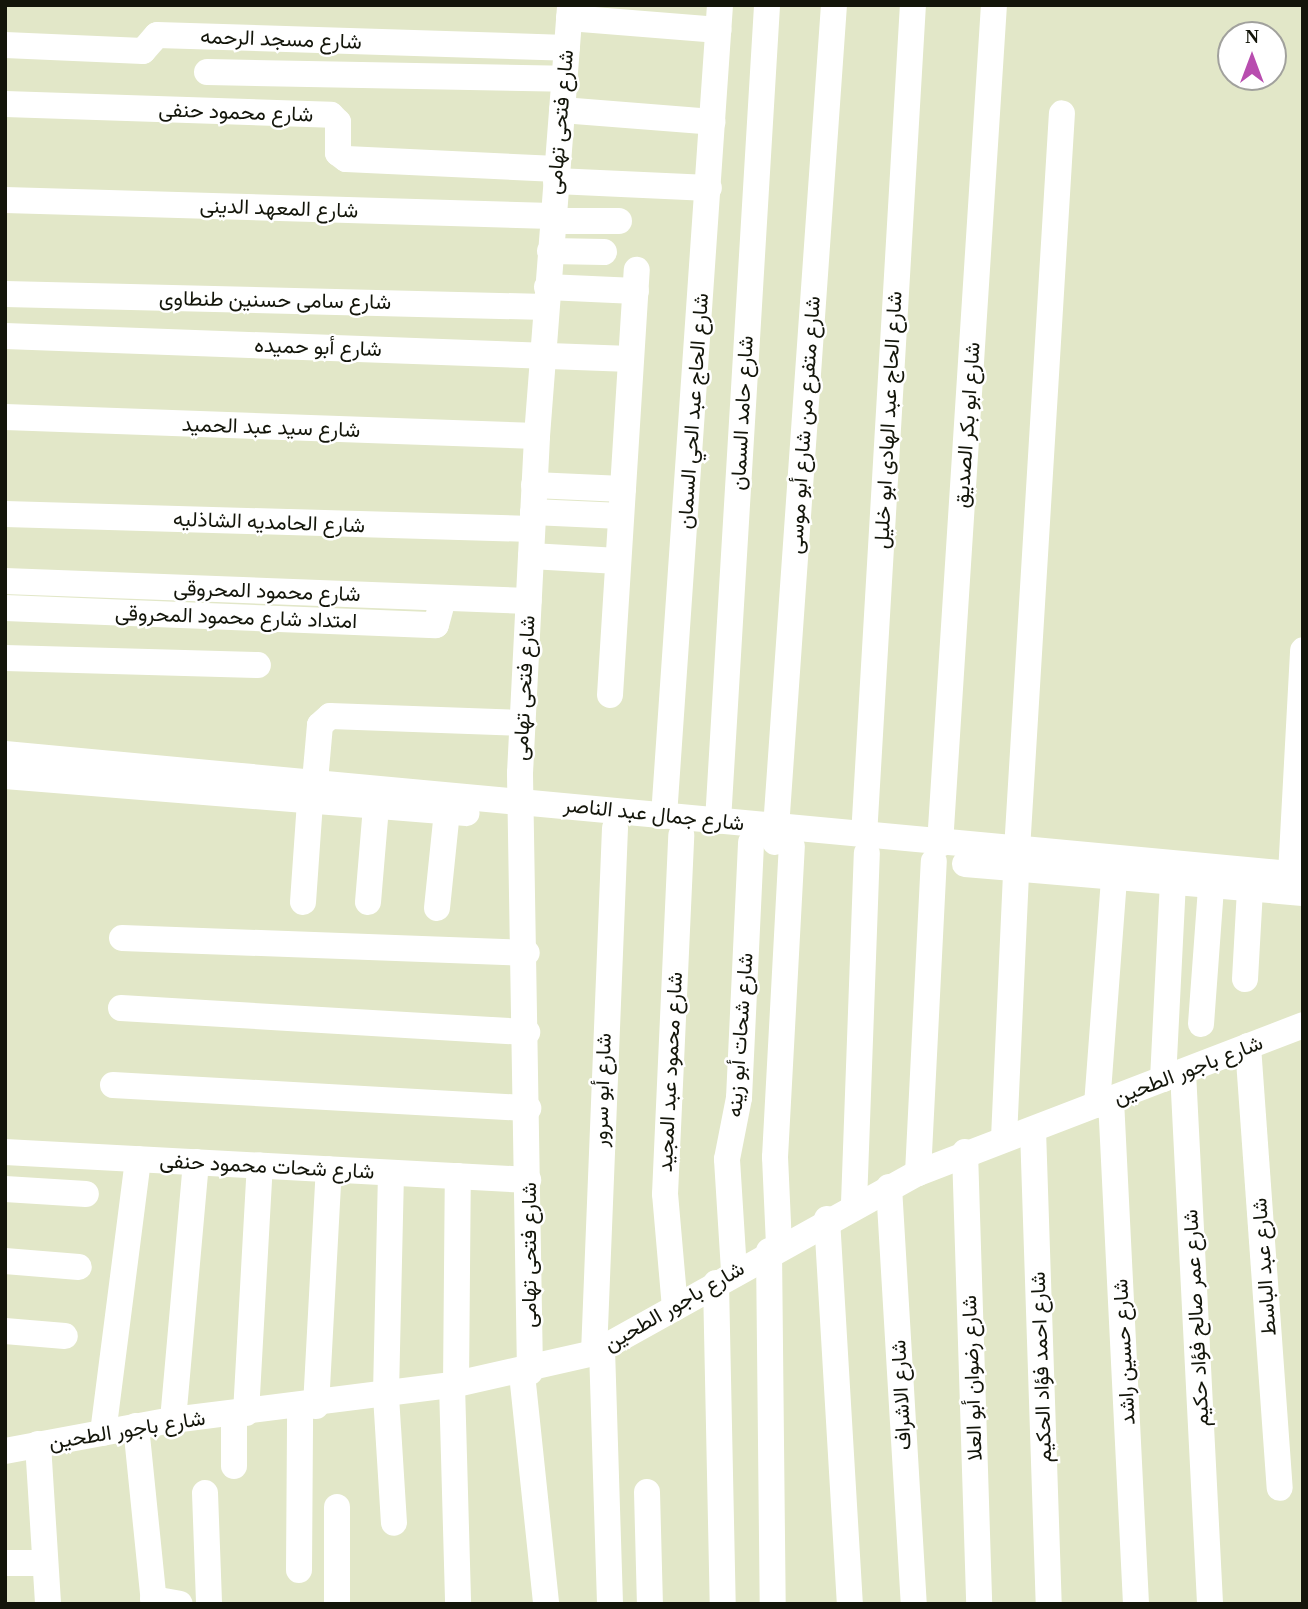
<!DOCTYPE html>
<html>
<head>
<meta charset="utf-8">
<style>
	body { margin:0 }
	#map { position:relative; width:1308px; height:1609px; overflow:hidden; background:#e2e7c8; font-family:"Times New Roman",Vazirmatn,serif }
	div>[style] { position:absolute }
	.minor>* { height:26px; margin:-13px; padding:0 13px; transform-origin:13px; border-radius:13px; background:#fff }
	span { translate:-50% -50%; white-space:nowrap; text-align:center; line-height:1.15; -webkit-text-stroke:5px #fff; paint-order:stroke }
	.street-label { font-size:21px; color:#13150a }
	.frame { position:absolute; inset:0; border:7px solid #13150a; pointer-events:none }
	.north { position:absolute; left:1217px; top:21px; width:70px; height:70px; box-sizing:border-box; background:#fff; border:2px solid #a1a19d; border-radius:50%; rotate:0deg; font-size:19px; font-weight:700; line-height:28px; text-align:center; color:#13150a }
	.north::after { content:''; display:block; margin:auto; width:24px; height:32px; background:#b84daf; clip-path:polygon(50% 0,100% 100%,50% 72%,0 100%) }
</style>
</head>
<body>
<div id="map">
	<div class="minor">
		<i style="left:569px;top:18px;width:150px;rotate:4.6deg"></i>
		<i style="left:5px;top:45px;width:138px;rotate:2.5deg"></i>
		<i style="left:143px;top:51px;width:21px;rotate:-49deg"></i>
		<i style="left:157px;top:35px;width:410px;rotate:1.8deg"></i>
		<i style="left:207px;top:72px;width:357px;rotate:1.1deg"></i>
		<i style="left:5px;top:104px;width:326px;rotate:1.9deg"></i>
		<i style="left:331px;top:115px;width:10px;rotate:45deg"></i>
		<i style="left:338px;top:122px;width:31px;rotate:90deg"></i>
		<i style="left:338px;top:153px;width:10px;rotate:37deg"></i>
		<i style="left:346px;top:159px;width:211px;rotate:2.7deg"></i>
		<i style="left:562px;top:110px;width:151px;rotate:4.5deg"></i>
		<i style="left:556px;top:181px;width:153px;rotate:2.6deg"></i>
		<i style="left:5px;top:200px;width:547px;rotate:1.68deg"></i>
		<i style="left:552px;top:221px;width:67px"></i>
		<i style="left:550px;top:251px;width:54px;rotate:1.1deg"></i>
		<i style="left:547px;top:287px;width:89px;rotate:2.6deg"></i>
		<i style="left:5px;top:294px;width:541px;rotate:1.38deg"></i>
		<i style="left:5px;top:336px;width:626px;rotate:2.1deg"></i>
		<i style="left:5px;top:417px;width:532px;rotate:2.05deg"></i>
		<i style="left:534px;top:485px;width:89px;rotate:2.6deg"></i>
		<i style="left:533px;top:512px;width:88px;rotate:2.6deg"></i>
		<i style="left:5px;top:514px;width:527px;rotate:1.63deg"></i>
		<i style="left:531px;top:556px;width:87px;rotate:3.3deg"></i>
		<i style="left:5px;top:581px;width:524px;rotate:2.19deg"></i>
		<i style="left:5px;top:608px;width:431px;rotate:2.3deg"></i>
		<i style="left:436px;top:625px;width:28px;rotate:-75deg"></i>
		<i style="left:5px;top:658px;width:253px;rotate:1.6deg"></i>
		<i style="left:610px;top:695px;width:426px;rotate:-86.4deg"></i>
		<i style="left:5px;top:754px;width:1304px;rotate:5.33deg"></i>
		<i style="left:5px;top:776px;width:463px;rotate:4.6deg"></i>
		<i style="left:315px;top:781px;width:56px;rotate:-84.9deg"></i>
		<i style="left:320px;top:725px;width:13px;rotate:-42deg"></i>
		<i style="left:330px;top:716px;width:193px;rotate:2.1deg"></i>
		<i style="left:664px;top:816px;width:813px;rotate:-86.05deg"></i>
		<i style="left:718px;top:821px;width:817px;rotate:-86.56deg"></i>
		<i style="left:864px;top:836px;width:832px;rotate:-86.63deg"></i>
		<i style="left:775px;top:842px;width:839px;rotate:-85.97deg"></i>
		<i style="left:940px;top:844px;width:841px;rotate:-86.32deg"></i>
		<i style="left:1017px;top:850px;width:738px;rotate:-86.51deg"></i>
		<i style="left:965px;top:864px;width:339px;rotate:4.9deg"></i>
		<i style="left:1291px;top:874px;width:224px;rotate:-86.9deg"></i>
		<i style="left:303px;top:902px;width:101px;rotate:-86deg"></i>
		<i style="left:368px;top:902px;width:96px;rotate:-85.2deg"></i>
		<i style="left:437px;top:908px;width:97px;rotate:-84.1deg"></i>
		<i style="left:122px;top:938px;width:405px;rotate:2.1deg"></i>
		<i style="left:1245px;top:979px;width:89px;rotate:-86.8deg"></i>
		<i style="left:121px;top:1008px;width:407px;rotate:3.4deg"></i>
		<i style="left:1201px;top:1024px;width:137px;rotate:-85.8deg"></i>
		<i style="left:1248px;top:1046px;width:443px;rotate:85.9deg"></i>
		<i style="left:1183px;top:1072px;width:533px;rotate:87.09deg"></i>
		<i style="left:1163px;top:1079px;width:195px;rotate:-87.1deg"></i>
		<i style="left:113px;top:1085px;width:416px;rotate:3.2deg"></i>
		<i style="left:1111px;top:1100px;width:505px;rotate:87.16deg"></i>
		<i style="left:1097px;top:1105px;width:227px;rotate:-85.7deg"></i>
		<i style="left:1033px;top:1130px;width:474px;rotate:88.1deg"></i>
		<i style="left:1004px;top:1138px;width:269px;rotate:-87.4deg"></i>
		<i style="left:5px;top:1152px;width:524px;rotate:3.06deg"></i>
		<i style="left:965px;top:1152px;width:452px;rotate:88.2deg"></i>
		<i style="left:391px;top:1173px;width:223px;rotate:91.3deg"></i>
		<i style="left:386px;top:1396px;width:127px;rotate:86.4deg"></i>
		<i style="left:918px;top:1173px;width:312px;rotate:-87.1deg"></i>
		<i style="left:889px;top:1187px;width:418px;rotate:86.6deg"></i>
		<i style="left:5px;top:1189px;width:81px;rotate:3.5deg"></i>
		<i style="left:854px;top:1203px;width:350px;rotate:-87.9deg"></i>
		<i style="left:827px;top:1219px;width:386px;rotate:86.6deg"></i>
		<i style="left:779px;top:1245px;width:88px;rotate:-92.6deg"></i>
		<i style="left:775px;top:1157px;width:311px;rotate:-86.9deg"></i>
		<i style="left:769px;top:1251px;width:353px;rotate:89.4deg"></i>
		<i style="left:5px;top:1261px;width:74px;rotate:4.6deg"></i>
		<i style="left:734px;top:1271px;width:112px;rotate:-93.6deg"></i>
		<i style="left:727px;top:1159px;width:62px;rotate:-78.9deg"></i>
		<i style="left:739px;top:1098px;width:256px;rotate:-87.3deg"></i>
		<i style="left:716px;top:1283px;width:321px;rotate:88.8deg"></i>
		<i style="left:675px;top:1308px;width:114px;rotate:-95deg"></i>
		<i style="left:665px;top:1194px;width:359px;rotate:-87.4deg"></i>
		<i style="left:5px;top:1331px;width:60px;rotate:4.8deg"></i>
		<i style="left:602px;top:1349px;width:255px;rotate:88.2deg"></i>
		<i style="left:594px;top:1353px;width:525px;rotate:-87.71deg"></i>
		<i style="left:530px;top:1372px;width:599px;rotate:-90.96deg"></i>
		<i style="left:520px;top:773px;width:337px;rotate:-87.1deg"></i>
		<i style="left:537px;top:436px;width:432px;rotate:-85.6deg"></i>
		<i style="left:522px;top:1374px;width:231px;rotate:84deg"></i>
		<i style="left:452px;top:1385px;width:219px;rotate:88.4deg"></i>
		<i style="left:456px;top:1385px;width:209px;rotate:-89.5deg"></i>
		<i style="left:316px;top:1406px;width:237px;rotate:-86.9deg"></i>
		<i style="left:246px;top:1413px;width:248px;rotate:-86.8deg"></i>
		<i style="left:234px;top:1414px;width:52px;rotate:90deg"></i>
		<i style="left:173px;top:1420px;width:259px;rotate:-84.9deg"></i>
		<i style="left:136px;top:1426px;width:179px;rotate:84.2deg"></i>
		<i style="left:103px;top:1433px;width:276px;rotate:-82.7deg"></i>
		<i style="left:38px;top:1444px;width:160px;rotate:86.4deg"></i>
		<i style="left:5px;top:1451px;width:171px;rotate:-10.5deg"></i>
		<i style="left:173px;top:1420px;width:281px;rotate:-7.2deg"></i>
		<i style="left:452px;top:1385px;width:146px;rotate:-12.7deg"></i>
		<i style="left:594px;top:1353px;width:371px;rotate:-29.1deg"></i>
		<i style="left:918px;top:1173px;width:412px;rotate:-21deg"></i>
		<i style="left:647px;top:1492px;width:112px;rotate:88.5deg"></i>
		<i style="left:205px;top:1493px;width:111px;rotate:87.9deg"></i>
		<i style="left:337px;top:1507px;width:97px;rotate:90deg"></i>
		<i style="left:5px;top:1563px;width:40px"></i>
		<i style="left:299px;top:1570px;width:162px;rotate:-89.6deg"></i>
		<i style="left:153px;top:1599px;width:27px;rotate:10deg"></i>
	</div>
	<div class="street-label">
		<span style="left:281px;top:39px;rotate:2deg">شارع مسجد الرحمه</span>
		<span style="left:236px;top:112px;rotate:2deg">شارع محمود حنفى</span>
		<span style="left:560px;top:122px;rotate:-85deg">شارع فتحى تهامى</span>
		<span style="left:279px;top:208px;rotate:2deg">شارع المعهد الدينى</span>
		<span style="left:275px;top:300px;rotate:1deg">شارع سامى حسنين طنطاوى</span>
		<span style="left:318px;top:347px;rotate:2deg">شارع أبو حميده</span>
		<span style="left:693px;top:411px;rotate:-86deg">شارع الحاج عبد الحي السمان</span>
		<span style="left:742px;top:413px;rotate:-87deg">شارع حامد السمان</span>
		<span style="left:888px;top:420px;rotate:-87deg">شارع الحاج عبد الهادى ابو خليل</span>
		<span style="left:804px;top:425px;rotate:-86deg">شارع متفرع من شارع أبو موسى</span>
		<span style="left:967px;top:425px;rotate:-86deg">شارع ابو بكر الصديق</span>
		<span style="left:271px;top:427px;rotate:2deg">شارع سيد عبد الحميد</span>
		<span style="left:269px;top:522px;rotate:2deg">شارع الحامديه الشاذليه</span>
		<span style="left:267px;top:591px;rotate:2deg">شارع محمود المحروقى</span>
		<span style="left:236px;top:617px;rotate:2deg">امتداد شارع محمود المحروقى</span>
		<span style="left:524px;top:688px;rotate:-87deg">شارع فتحى تهامى</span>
		<span style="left:654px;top:814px;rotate:6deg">شارع جمال عبد الناصر</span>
		<span style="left:740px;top:1035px;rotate:-86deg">شارع شحات أبو زينه</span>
		<span style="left:1188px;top:1070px;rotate:-21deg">شارع باجور الطحين</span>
		<span style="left:670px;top:1072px;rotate:-87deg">شارع محمود عبد المجيد</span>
		<span style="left:602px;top:1090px;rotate:-88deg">شارع أبو سرور</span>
		<span style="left:267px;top:1166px;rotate:3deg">شارع شحات محمود حنفى</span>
		<span style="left:529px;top:1255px;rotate:-90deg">شارع فتحى تهامى</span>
		<span style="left:1264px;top:1267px;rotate:-94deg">شارع عبد الباسط</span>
		<span style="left:674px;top:1306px;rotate:-30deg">شارع باجور الطحين</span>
		<span style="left:1196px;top:1318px;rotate:-93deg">شارع عمر صالح فؤاد حكيم</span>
		<span style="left:1124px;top:1352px;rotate:-93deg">شارع حسين راشد</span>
		<span style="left:1041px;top:1367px;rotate:-92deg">شارع احمد فؤاد الحكيم</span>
		<span style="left:972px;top:1378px;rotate:-92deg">شارع رضوان أبو العلا</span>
		<span style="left:901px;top:1395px;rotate:-93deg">شارع الاشراف</span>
		<span style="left:127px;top:1430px;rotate:-9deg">شارع باجور الطحين</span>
	</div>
	<div class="frame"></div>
	<div class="north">N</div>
</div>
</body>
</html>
